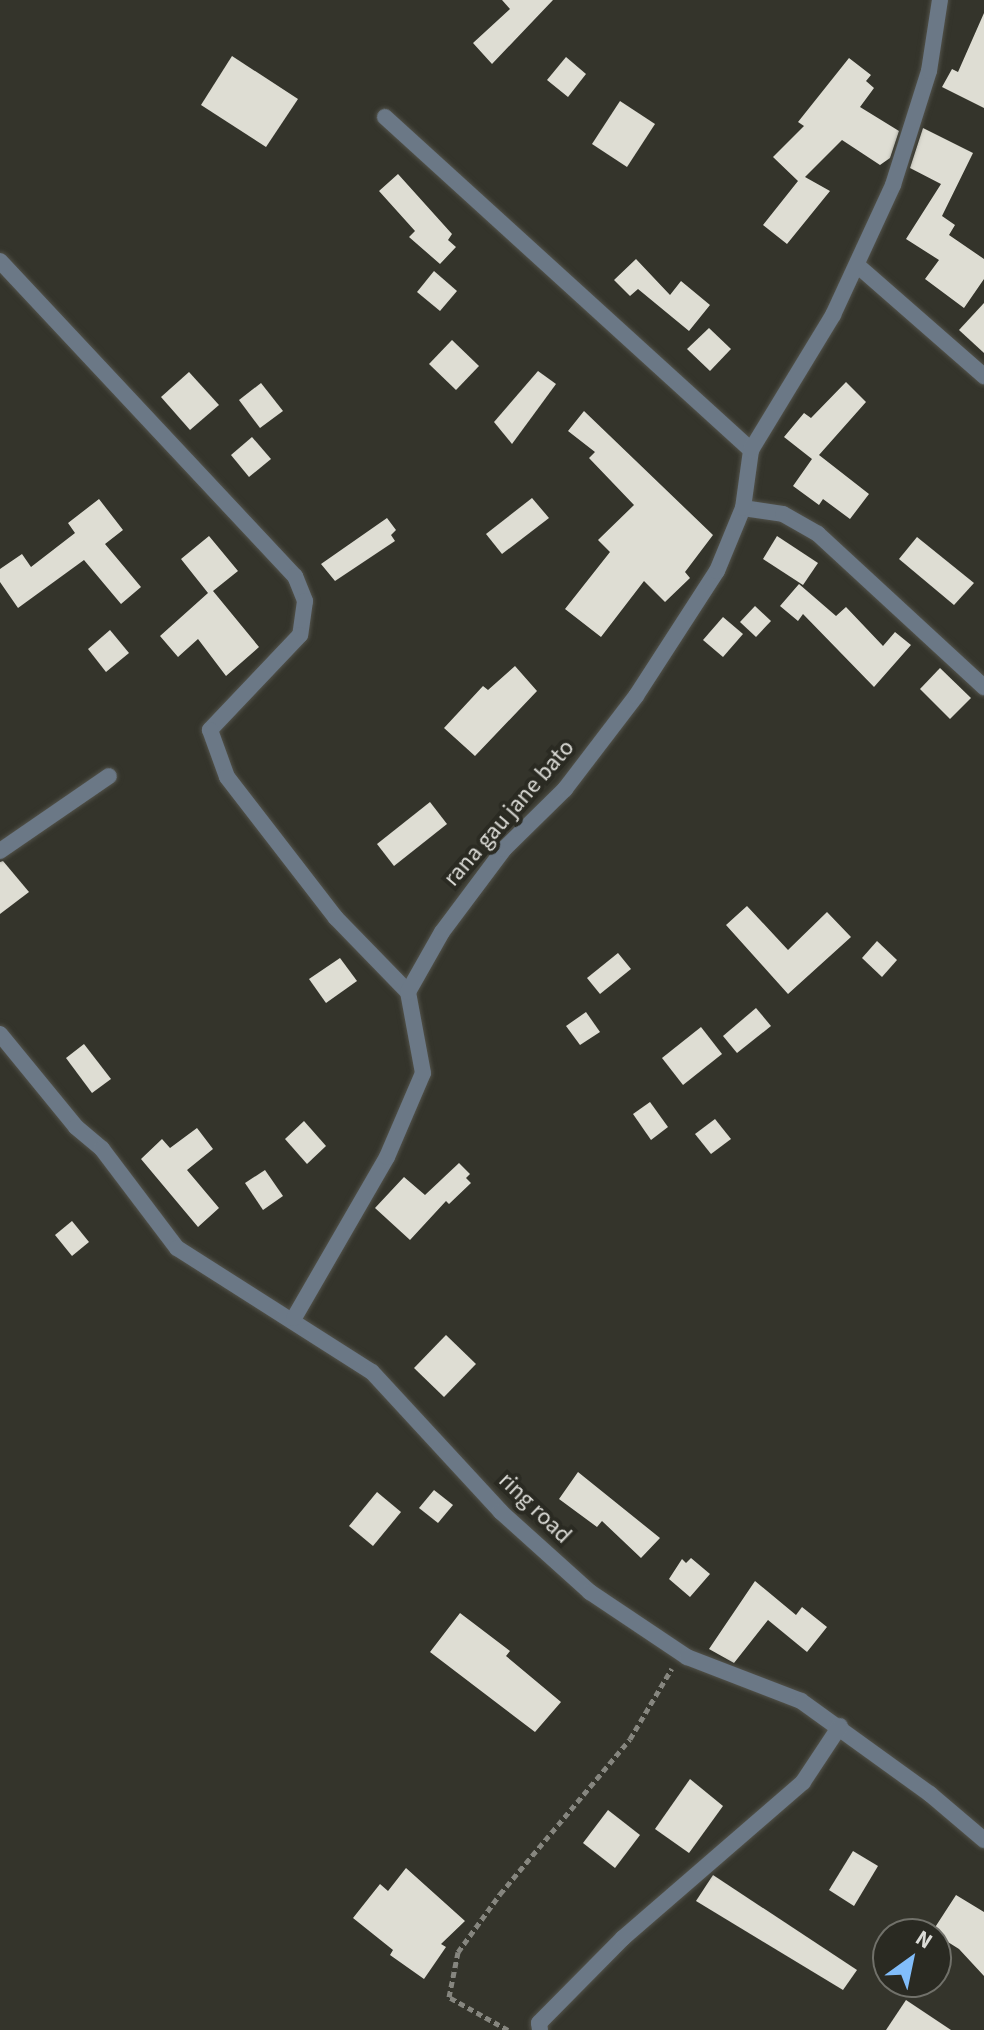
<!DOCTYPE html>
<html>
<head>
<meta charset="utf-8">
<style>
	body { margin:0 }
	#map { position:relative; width:984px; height:2030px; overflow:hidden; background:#34342b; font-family:"Source Sans 3",sans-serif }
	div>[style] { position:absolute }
	.building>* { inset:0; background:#deddd3 }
	.path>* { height:5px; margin-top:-2.5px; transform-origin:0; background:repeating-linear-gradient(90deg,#86867f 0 6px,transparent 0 10px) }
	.roads { filter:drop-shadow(0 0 2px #52524a) drop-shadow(0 0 2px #52524a) }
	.street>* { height:16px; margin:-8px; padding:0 8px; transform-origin:8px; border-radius:8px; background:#6b7886 }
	span { translate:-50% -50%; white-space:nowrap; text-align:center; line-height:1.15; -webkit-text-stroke:8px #2a2a22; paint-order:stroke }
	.street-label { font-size:24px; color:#dcdcd7 }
	.north { position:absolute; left:872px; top:1918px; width:80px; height:80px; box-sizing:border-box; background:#2a2a22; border:2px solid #71716a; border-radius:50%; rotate:33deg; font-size:22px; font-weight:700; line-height:32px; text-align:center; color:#dcdcd7 }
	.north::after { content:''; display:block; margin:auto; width:28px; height:36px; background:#81bdfa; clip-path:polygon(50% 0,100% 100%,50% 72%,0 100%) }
</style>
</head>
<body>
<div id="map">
	<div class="building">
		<i style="clip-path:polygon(502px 0,553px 0,492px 64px,473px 43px,510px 9px)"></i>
		<i style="clip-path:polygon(984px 13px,984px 108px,942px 87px,952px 69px,958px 72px)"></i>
		<i style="clip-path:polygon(232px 56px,298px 99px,266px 147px,201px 105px)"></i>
		<i style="clip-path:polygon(566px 57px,586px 74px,568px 97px,547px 80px)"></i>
		<i style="clip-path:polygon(849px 58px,871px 75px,866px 81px,874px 88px,860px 107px,899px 131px,890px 158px,880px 165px,842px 140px,805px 177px,830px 191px,787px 244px,763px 225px,798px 181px,773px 157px,804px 126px,798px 122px)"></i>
		<i style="clip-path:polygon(620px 101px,655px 124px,627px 167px,592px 144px)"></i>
		<i style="clip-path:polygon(923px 128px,973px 153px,942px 216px,955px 225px,949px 235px,984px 259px,984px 279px,964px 308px,925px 279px,939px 260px,906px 239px,941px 184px,910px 168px)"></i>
		<i style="clip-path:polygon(398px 174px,452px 234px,448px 240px,456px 247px,440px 264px,409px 237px,415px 231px,379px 191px)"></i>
		<i style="clip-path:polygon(636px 259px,670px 295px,681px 281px,710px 305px,689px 331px,638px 289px,630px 296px,614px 280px)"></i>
		<i style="clip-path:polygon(434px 271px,457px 291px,440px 311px,417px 292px)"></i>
		<i style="clip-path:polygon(984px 303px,984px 353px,959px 330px)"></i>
		<i style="clip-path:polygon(709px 328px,731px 349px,710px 371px,687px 349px)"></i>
		<i style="clip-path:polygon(452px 340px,479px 366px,456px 390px,429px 364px)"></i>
		<i style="clip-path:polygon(538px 371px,556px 384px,512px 444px,494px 422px)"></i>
		<i style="clip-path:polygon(189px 372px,219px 405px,190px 430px,161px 397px)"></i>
		<i style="clip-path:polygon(846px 382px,866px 402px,819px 455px,869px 494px,850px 519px,823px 499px,819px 505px,793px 486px,812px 459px,784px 437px,804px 413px,811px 418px)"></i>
		<i style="clip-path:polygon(261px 383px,283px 411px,260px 428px,239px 400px)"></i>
		<i style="clip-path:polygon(584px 411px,713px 535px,685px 572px,690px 578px,665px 602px,644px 581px,601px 637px,565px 609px,610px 552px,598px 540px,634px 505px,589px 458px,595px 452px,568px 431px)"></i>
		<i style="clip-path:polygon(252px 437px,271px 459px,249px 477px,231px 455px)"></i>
		<i style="clip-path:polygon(532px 498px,549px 518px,502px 554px,486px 534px)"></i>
		<i style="clip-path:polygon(99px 499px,123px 530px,105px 544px,141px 587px,121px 604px,84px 560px,18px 608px,0 582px,0 569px,22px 554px,31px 567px,75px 533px,68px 523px)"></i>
		<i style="clip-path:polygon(387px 518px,396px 530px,391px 535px,395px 541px,335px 581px,321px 564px)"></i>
		<i style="clip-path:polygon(209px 536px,238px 571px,213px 591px,259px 647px,226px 676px,198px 639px,178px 657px,160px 636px,208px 593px,181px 559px)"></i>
		<i style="clip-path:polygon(777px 536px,818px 563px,803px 585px,763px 559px)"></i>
		<i style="clip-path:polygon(917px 537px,974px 583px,954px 605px,899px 559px)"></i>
		<i style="clip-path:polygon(799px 584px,836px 616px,846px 607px,883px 646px,895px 632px,911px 645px,874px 687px,803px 614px,798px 621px,780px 606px)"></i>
		<i style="clip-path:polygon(755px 606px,771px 621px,756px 637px,740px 622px)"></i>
		<i style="clip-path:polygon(723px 617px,743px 634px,723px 657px,703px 640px)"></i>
		<i style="clip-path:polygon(110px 630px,129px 653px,106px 672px,88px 649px)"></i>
		<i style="clip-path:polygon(515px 666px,537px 691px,475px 756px,444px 728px,483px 686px,488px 690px)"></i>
		<i style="clip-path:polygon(940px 668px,971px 698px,950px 719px,920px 689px)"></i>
		<i style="clip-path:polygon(430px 802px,447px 824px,394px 866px,377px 844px)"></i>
		<i style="clip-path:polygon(3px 861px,29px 892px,0 914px,0 862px)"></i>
		<i style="clip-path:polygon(747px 906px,788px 950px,827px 912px,851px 937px,788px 994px,726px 925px)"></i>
		<i style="clip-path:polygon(877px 941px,897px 960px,882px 977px,862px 958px)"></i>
		<i style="clip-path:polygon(618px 953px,631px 969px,600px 994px,587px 978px)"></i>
		<i style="clip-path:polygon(340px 958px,357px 981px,326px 1003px,309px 979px)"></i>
		<i style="clip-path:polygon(756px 1008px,771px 1026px,737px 1053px,723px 1036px)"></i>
		<i style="clip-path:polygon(586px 1012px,600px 1032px,580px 1045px,566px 1026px)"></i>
		<i style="clip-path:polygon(701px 1027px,722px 1054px,683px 1085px,662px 1058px)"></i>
		<i style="clip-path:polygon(84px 1044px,111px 1079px,92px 1093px,66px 1058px)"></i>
		<i style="clip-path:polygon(650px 1102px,668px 1127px,651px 1140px,633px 1114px)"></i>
		<i style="clip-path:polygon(715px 1119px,731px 1139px,711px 1154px,695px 1134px)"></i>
		<i style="clip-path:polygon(304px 1121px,326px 1146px,307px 1164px,285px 1139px)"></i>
		<i style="clip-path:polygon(197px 1128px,213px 1149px,187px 1170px,219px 1208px,198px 1227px,141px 1159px,162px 1139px,170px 1148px)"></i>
		<i style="clip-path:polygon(459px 1163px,470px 1174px,466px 1178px,471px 1183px,449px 1204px,446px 1201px,410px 1240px,375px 1208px,404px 1177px,425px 1195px)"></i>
		<i style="clip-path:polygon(265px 1170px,283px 1196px,263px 1210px,245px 1183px)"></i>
		<i style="clip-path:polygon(72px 1221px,89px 1242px,72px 1256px,55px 1235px)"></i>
		<i style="clip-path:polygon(446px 1335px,476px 1364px,444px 1397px,414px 1368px)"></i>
		<i style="clip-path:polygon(578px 1472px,660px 1538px,641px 1558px,602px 1521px,597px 1527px,559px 1499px)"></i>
		<i style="clip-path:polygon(434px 1490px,453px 1505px,438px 1523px,419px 1508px)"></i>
		<i style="clip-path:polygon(377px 1492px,401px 1512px,373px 1546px,349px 1526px)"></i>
		<i style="clip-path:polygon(691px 1558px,710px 1574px,690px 1597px,669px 1579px,682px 1559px,686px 1563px)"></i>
		<i style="clip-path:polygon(755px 1581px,796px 1615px,802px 1607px,827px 1627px,807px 1652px,768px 1620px,734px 1663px,709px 1649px)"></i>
		<i style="clip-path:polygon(460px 1613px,510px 1651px,506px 1656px,561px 1702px,535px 1732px,430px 1652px)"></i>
		<i style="clip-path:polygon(690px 1779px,723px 1806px,689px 1853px,655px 1829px)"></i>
		<i style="clip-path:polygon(608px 1810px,640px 1835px,615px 1868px,583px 1843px)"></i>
		<i style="clip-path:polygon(853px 1851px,878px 1866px,854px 1906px,829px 1890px)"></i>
		<i style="clip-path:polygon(406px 1868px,465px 1921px,441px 1944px,446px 1947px,424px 1979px,390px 1955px,393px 1950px,353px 1918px,380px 1884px,388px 1891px)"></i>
		<i style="clip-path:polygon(713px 1875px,857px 1970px,843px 1990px,696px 1901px)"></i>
		<i style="clip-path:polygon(956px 1895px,984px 1912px,984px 1976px,959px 1949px,932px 1932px)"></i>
		<i style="clip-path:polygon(906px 2000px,951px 2030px,886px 2030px)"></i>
	</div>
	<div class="path">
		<i style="left:508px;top:2030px;width:68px;rotate:-150.8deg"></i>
		<i style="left:449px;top:1997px;width:46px;rotate:-78.7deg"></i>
		<i style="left:458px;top:1952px;width:72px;rotate:-54.1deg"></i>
		<i style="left:500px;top:1894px;width:202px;rotate:-50deg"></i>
		<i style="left:630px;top:1739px;width:82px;rotate:-59.4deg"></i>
	</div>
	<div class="roads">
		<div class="street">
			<i style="left:385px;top:117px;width:495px;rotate:42.3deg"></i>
			<i style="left:0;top:261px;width:432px;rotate:46.9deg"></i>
			<i style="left:295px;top:576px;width:27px;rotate:68deg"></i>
			<i style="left:305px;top:601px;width:34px;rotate:98deg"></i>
			<i style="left:300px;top:635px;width:131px;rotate:133.5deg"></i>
			<i style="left:210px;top:730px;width:50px;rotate:70.1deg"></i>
			<i style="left:227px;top:777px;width:178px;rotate:52.3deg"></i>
			<i style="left:336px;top:918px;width:103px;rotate:45.8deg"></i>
			<i style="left:857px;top:265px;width:169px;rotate:41.2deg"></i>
			<i style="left:743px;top:508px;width:40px;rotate:8.5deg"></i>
			<i style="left:783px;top:514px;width:40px;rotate:29.7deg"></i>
			<i style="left:818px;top:534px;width:226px;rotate:42.7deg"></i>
			<i style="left:0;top:851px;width:132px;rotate:-34.5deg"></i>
			<i style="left:0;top:1034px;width:120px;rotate:50.7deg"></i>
			<i style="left:76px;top:1127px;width:34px;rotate:40deg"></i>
			<i style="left:102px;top:1149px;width:124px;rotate:52.9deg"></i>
			<i style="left:177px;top:1248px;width:231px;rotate:32.5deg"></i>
			<i style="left:372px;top:1372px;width:190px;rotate:47.3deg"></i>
			<i style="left:501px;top:1512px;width:120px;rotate:42deg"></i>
			<i style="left:590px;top:1592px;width:117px;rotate:33.8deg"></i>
			<i style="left:687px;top:1657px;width:122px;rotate:21.1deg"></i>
			<i style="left:801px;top:1701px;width:159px;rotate:35.8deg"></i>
			<i style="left:930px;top:1794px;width:71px;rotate:40.4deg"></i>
			<i style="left:294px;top:1318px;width:186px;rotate:-60deg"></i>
			<i style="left:387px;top:1157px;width:91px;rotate:-66.8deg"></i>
			<i style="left:423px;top:1073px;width:82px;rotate:-100.5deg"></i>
			<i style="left:408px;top:992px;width:69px;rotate:-60.5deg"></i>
			<i style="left:442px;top:932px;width:104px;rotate:-53.2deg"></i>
			<i style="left:504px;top:849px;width:86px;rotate:-44.5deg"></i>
			<i style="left:565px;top:789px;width:117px;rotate:-52.6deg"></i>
			<i style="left:636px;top:696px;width:149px;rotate:-57.1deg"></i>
			<i style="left:717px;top:571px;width:68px;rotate:-67.6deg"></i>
			<i style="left:743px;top:508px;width:59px;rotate:-82.1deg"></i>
			<i style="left:751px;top:450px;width:158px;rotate:-58.7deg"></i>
			<i style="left:833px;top:315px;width:143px;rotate:-65.2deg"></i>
			<i style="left:893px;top:185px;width:120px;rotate:-72.5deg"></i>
			<i style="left:929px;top:71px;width:72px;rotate:-81.2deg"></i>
			<i style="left:540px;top:2030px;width:7px;rotate:-98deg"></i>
			<i style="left:539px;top:2023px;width:120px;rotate:-45.3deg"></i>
			<i style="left:623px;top:1938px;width:238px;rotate:-40.9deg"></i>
			<i style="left:803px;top:1782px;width:67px;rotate:-56.5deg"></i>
		</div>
	</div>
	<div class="street-label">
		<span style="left:509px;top:813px;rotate:-49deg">rana gau jane bato</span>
		<span style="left:535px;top:1508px;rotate:44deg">ring road</span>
	</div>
	<div class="north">N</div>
</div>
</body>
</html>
